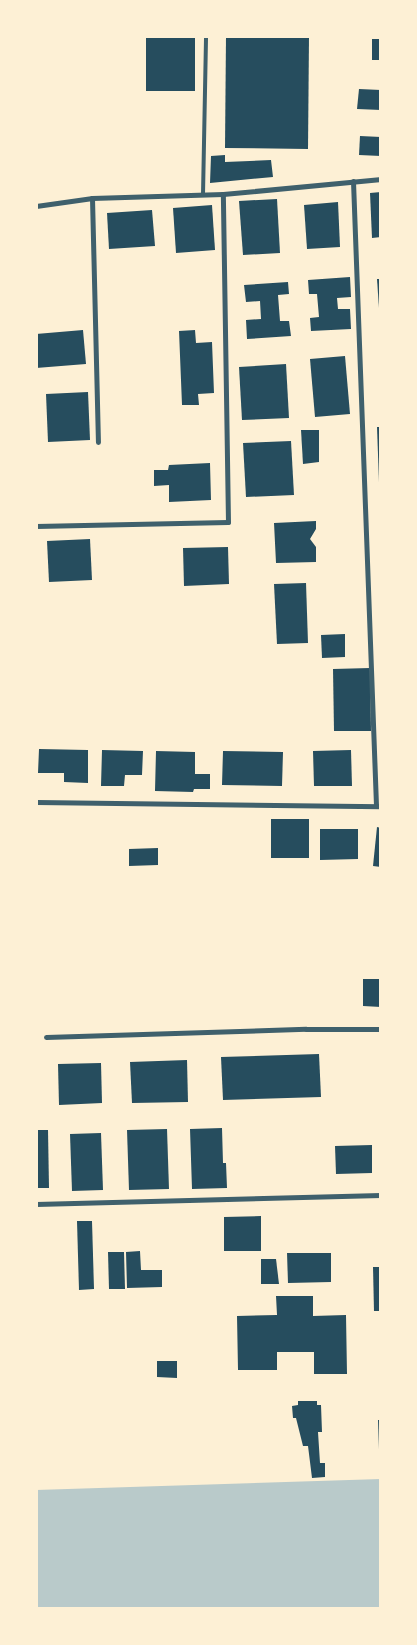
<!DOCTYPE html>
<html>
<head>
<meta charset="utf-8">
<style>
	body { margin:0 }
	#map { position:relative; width:417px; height:1645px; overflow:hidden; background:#fdf0d5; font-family:Rubik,sans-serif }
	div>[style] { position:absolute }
	.green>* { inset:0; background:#b9caca }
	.building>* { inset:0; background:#264d5e }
	.service>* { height:4px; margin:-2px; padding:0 2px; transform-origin:2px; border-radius:2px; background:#3f606c }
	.minor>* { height:5px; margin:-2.5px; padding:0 2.5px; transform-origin:2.5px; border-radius:2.5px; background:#3f606c }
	span { translate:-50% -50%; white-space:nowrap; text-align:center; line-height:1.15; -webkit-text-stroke:4px #fdf0d5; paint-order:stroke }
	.frame { position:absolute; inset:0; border:38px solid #fdf0d5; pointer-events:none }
</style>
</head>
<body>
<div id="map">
	<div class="green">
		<i style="clip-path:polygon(381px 1479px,381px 1609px,36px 1609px,36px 1490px)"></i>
	</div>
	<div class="building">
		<i style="clip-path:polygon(146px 36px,195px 36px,195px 91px,146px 91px)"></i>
		<i style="clip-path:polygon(226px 36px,309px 36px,308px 149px,225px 148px)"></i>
		<i style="clip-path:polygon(372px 39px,381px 39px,381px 60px,372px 60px)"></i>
		<i style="clip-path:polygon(359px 89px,381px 90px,381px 110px,357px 109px)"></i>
		<i style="clip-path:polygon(360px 136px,381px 137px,381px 156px,359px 155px)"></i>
		<i style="clip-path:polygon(225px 155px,225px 162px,271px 160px,273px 177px,210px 183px,211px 156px)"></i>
		<i style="clip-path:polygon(381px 192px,381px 237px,372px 238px,370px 193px)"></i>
		<i style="clip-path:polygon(277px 199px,280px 253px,243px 255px,239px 201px)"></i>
		<i style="clip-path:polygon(338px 202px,340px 247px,307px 249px,304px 205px)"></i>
		<i style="clip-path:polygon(212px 205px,215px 250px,176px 253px,173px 208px)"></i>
		<i style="clip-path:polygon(152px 210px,155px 246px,109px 249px,107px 213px)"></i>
		<i style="clip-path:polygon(350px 277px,351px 297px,337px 298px,338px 309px,350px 309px,351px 329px,311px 331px,310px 318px,319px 317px,317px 294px,309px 294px,308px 280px)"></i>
		<i style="clip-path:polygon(377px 279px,381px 279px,381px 308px,379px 308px)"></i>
		<i style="clip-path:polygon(288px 282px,289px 294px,278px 295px,280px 321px,289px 321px,291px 336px,247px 339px,246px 320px,261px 319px,260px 301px,246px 302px,244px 285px)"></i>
		<i style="clip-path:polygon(83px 330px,86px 364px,36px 368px,36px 334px)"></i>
		<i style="clip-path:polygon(195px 330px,196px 343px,212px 342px,214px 393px,198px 394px,199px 405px,182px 405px,179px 331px)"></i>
		<i style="clip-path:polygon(345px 356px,350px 414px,315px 417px,310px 359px)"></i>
		<i style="clip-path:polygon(286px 364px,289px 418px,242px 420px,239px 367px)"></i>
		<i style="clip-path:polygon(88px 392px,90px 440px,48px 442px,46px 394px)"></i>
		<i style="clip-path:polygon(377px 427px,381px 427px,381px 482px,379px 482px)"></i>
		<i style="clip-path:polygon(301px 430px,319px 430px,319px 462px,303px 464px)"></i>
		<i style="clip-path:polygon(291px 441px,294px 495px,246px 497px,243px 443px)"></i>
		<i style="clip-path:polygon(210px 463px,211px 500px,169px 502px,169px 485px,154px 486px,154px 470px,168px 470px,169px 465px)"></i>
		<i style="clip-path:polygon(316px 521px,316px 529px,310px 539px,316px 547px,316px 562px,276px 563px,274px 523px)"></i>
		<i style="clip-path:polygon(90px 539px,92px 580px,49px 582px,47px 541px)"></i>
		<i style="clip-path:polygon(228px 547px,229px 584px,184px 586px,183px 548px)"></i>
		<i style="clip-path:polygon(306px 583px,308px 643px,277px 644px,274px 584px)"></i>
		<i style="clip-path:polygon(345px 634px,345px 657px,322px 658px,321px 635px)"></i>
		<i style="clip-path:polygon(370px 668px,371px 731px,334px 731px,333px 669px)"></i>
		<i style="clip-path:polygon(39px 749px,88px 750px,88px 783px,64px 782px,64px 773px,38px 773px)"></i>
		<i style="clip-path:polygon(102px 750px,143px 751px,142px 775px,125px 775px,124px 786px,101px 786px)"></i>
		<i style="clip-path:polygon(351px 750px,352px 786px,314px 786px,313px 751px)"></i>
		<i style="clip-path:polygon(156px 751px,195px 752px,195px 774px,210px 774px,210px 789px,194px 789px,193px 792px,155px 791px)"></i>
		<i style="clip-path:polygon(223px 751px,283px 752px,282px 786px,222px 785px)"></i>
		<i style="clip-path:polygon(271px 819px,309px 819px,309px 858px,271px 858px)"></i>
		<i style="clip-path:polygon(377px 827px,381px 828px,381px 867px,373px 866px)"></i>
		<i style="clip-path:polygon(320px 829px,358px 829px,358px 859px,320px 860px)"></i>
		<i style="clip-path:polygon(158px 848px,158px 865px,129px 866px,129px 849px)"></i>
		<i style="clip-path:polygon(363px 979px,381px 979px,381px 1007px,363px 1006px)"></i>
		<i style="clip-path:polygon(319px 1054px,321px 1097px,223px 1100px,221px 1057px)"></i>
		<i style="clip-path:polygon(187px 1060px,188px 1102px,132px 1103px,130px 1062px)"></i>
		<i style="clip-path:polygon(101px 1063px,102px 1103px,59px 1105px,58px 1064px)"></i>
		<i style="clip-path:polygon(222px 1128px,223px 1163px,226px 1163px,227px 1188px,192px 1189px,190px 1129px)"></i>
		<i style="clip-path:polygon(167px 1129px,169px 1189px,129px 1190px,127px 1130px)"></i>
		<i style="clip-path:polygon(36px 1130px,48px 1130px,49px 1188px,36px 1188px)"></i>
		<i style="clip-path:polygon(101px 1133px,103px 1190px,72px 1191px,70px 1134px)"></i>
		<i style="clip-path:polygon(372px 1145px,372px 1173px,336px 1174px,335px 1146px)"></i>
		<i style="clip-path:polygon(261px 1216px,261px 1251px,224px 1251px,224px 1217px)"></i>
		<i style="clip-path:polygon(77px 1221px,92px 1221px,94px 1289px,79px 1290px)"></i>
		<i style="clip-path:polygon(140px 1251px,141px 1270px,162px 1270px,162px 1287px,127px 1288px,126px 1252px)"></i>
		<i style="clip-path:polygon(108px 1252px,124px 1252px,125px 1289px,109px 1289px)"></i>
		<i style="clip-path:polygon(287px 1253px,331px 1253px,331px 1282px,288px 1283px)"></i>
		<i style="clip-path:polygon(261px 1259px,276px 1259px,279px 1284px,261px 1284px)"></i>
		<i style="clip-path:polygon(373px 1267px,381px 1267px,381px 1311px,374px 1311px)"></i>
		<i style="clip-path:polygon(276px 1296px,313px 1296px,313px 1316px,346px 1315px,347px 1374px,314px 1374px,314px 1352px,277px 1352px,277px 1370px,238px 1370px,237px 1316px,277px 1315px)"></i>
		<i style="clip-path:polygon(157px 1361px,177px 1361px,177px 1378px,157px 1377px)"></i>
		<i style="clip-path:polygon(298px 1401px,317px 1401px,317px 1405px,321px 1405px,322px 1432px,318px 1432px,320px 1463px,325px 1463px,325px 1477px,312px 1478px,308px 1446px,303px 1446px,296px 1418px,293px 1418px,292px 1406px,298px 1405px)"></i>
		<i style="clip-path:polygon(378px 1420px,381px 1420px,381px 1449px,379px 1449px)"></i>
	</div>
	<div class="service">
		<i style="left:203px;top:195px;width:159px;rotate:-88.9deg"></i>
	</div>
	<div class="minor">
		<i style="left:353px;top:181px;width:625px;rotate:87.89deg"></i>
		<i style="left:92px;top:198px;width:244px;rotate:88.6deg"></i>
		<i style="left:36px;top:206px;width:57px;rotate:-8.1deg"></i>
		<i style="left:92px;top:198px;width:131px;rotate:-1.7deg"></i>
		<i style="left:223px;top:194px;width:159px;rotate:-5.4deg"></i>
		<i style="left:36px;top:526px;width:192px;rotate:-1.2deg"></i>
		<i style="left:228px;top:522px;width:328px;rotate:-90.9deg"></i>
		<i style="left:36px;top:802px;width:345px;rotate:0.7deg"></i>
		<i style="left:46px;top:1037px;width:260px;rotate:-1.8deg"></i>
		<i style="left:306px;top:1029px;width:75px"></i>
		<i style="left:36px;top:1204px;width:345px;rotate:-1.5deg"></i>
	</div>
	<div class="frame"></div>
</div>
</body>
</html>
